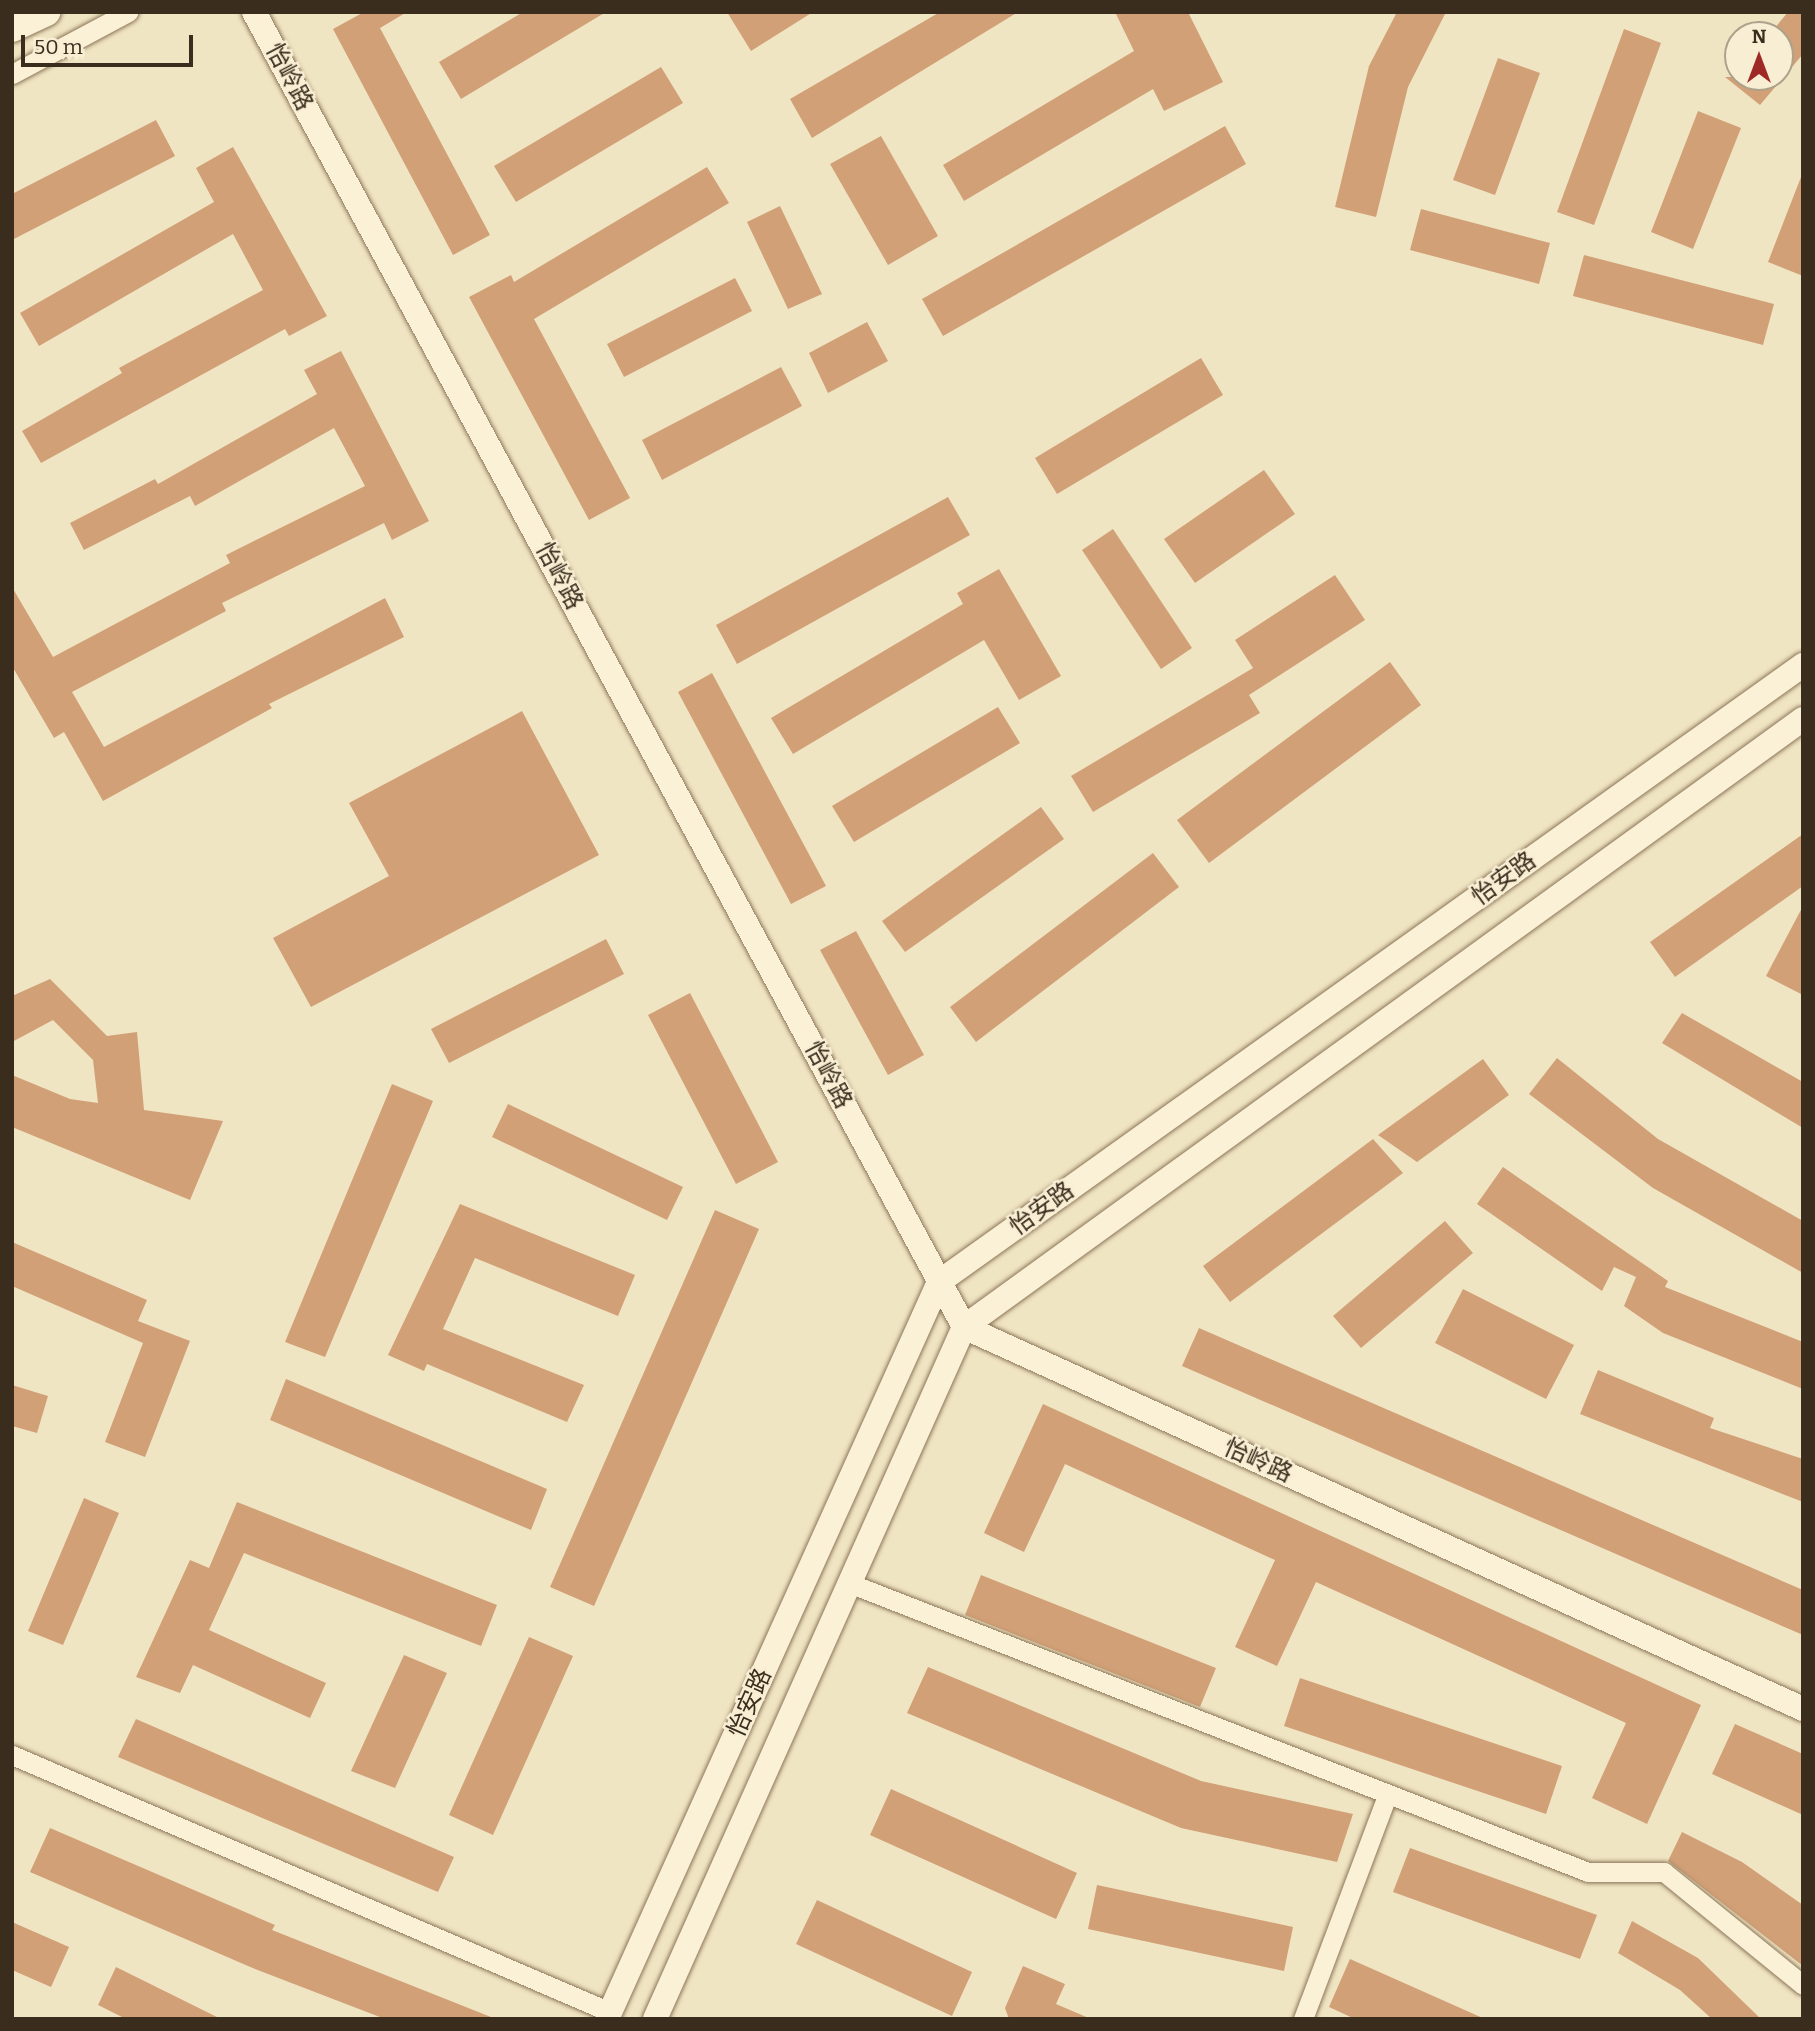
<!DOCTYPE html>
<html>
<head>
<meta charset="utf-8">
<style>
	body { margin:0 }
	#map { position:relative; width:1815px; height:2031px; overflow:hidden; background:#f0e5c3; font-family:Bitter,"Noto Sans SC",serif }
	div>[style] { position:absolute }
	.building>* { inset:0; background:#d1a077 }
	.roads { filter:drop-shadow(0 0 2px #8c7659) drop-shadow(0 0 2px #8c7659) }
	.minor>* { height:19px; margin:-9.5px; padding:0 9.5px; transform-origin:9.5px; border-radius:9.5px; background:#fbf1d7 }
	.tertiary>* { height:24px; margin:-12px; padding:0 12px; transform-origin:12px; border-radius:12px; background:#fbf1d7 }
	.secondary>* { height:28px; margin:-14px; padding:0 14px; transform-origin:14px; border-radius:14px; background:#fbf1d7 }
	span { translate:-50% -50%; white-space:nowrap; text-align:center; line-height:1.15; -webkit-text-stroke:5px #f7eed3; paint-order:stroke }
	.street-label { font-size:24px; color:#3b2d1d }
	.frame { position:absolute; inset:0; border:14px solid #3b2d1d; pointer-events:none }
	.north { position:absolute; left:1724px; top:21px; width:70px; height:70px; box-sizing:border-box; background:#f7eed3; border:2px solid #aca18a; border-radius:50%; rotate:0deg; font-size:19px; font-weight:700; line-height:28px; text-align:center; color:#3b2d1d }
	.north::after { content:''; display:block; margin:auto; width:24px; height:32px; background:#9e2925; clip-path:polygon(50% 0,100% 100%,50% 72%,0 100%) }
	.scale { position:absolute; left:21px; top:35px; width:172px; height:32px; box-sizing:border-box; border:4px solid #3b2d1d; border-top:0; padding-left:9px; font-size:21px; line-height:24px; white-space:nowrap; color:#3b2d1d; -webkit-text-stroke:5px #f7eed3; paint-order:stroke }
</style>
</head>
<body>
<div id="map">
	<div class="building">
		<i style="clip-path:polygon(364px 12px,407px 12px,380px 28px,490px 235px,453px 255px,333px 29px)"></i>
		<i style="clip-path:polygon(523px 12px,606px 12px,461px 99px,439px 62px)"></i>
		<i style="clip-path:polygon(727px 12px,813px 12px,751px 51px)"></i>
		<i style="clip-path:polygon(940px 12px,1018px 12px,812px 138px,790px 99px)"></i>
		<i style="clip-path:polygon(1115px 12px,1188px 12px,1223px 82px,1164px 111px,1153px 89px,964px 201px,943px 165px,1134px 51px)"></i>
		<i style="clip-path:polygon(1397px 12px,1446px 12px,1408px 87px,1376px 217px,1335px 207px,1369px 66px)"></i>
		<i style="clip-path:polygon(1788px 12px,1803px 12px,1803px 54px,1760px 105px,1725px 77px,1780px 77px,1780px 35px,1769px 35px)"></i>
		<i style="clip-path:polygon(1624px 29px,1661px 43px,1594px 225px,1557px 212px)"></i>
		<i style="clip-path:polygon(1498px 58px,1540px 73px,1495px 195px,1453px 180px)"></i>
		<i style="clip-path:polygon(661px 67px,683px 103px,516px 202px,494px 166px)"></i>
		<i style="clip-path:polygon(1698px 111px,1741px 128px,1693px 249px,1651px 232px)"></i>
		<i style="clip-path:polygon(156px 120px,175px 156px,12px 240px,12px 194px)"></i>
		<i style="clip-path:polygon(1225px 126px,1246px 164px,943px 336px,922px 299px)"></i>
		<i style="clip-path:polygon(881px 136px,938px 236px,888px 265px,830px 164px)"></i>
		<i style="clip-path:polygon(233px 147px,327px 316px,289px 336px,285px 329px,41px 463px,22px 431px,122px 373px,119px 368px,263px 290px,233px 234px,39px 346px,20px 313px,214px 202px,196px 168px)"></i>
		<i style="clip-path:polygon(707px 167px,729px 203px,534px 319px,630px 498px,589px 520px,469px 297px,511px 275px,514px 282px)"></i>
		<i style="clip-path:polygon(1801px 177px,1803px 177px,1803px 276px,1768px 262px)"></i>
		<i style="clip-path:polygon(780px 206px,822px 294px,788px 309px,747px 222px)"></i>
		<i style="clip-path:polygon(1421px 209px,1550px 243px,1539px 284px,1410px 250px)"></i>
		<i style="clip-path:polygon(1584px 255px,1774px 304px,1763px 345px,1573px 296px)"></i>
		<i style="clip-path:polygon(735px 278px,752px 311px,624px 377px,607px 344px)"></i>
		<i style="clip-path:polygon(867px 322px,888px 361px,828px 393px,809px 353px)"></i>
		<i style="clip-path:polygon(341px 351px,429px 521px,392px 540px,384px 523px,222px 603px,226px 611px,72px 692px,104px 747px,385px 598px,404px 637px,269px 704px,272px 708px,103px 801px,64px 732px,54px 738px,12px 666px,12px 587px,53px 657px,230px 563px,226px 555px,365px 486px,334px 428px,195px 506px,190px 496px,84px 550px,70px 523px,155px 479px,158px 484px,317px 394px,304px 370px)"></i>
		<i style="clip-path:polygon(1201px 358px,1223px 395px,1057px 494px,1035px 458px)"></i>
		<i style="clip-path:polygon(781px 367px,802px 406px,662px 480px,642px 440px)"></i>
		<i style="clip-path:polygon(1264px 470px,1295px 514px,1195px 583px,1164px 539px)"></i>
		<i style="clip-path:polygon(948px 497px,970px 535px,737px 664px,716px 625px)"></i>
		<i style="clip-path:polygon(1113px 529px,1192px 648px,1161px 669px,1082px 550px)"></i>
		<i style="clip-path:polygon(999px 569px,1061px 676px,1019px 700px,984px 640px,793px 754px,771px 718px,963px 604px,957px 593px)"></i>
		<i style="clip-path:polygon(1335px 575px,1365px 620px,1249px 695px,1260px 713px,1093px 812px,1071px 776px,1253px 668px,1235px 640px)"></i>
		<i style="clip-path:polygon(1390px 662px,1421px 705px,1209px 863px,1177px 820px)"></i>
		<i style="clip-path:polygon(712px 673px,826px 886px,791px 904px,678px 692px)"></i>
		<i style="clip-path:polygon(998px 707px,1020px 743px,854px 842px,832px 806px)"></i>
		<i style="clip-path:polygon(522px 711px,599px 855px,311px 1007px,273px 938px,389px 876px,349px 803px)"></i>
		<i style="clip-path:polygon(1041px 807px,1064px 839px,905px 952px,882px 921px)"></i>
		<i style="clip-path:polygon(1803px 834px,1803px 886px,1675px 977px,1650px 942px)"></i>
		<i style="clip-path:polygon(1153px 853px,1179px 887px,976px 1042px,950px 1007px)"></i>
		<i style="clip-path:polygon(1803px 906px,1803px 995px,1766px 976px)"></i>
		<i style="clip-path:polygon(856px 931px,924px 1055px,888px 1075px,820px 950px)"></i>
		<i style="clip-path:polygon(606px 939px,624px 974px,449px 1063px,431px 1029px)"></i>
		<i style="clip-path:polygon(50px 979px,107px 1036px,137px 1032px,144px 1110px,223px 1121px,190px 1200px,12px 1127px,12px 1075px,70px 1099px,98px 1103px,93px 1060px,53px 1020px,12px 1042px,12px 996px)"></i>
		<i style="clip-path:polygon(690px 993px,778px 1162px,736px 1184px,648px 1015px)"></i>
		<i style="clip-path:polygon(1682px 1013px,1803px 1082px,1803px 1128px,1662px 1043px)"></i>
		<i style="clip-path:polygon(1557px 1058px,1658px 1139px,1803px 1221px,1803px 1273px,1653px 1188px,1529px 1094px)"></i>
		<i style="clip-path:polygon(1483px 1059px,1509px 1095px,1417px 1162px,1378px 1135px)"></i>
		<i style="clip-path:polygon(392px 1084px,433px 1101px,325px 1357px,285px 1342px)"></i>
		<i style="clip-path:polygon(508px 1104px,683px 1187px,667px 1220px,492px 1137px)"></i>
		<i style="clip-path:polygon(1373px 1139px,1403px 1173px,1230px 1302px,1203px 1266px)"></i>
		<i style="clip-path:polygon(1503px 1167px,1668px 1281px,1665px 1287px,1803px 1342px,1803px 1389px,1663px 1333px,1624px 1306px,1636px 1277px,1614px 1267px,1602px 1291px,1477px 1204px)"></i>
		<i style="clip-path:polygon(460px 1204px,635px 1275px,618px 1316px,475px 1258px,443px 1329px,584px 1385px,567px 1422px,427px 1364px,424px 1371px,388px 1355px)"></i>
		<i style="clip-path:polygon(715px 1210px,759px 1229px,594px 1606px,550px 1587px)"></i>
		<i style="clip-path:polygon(1445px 1221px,1473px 1253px,1361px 1348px,1333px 1316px)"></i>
		<i style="clip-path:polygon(12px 1242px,147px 1300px,138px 1321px,190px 1341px,145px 1457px,105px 1442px,143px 1343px,12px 1286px)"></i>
		<i style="clip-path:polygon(1463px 1289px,1574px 1345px,1546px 1399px,1435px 1343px)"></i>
		<i style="clip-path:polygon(1199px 1328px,1803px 1590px,1803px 1635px,1182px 1366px)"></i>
		<i style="clip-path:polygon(1598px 1370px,1714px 1418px,1710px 1428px,1803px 1459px,1803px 1502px,1580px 1414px)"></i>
		<i style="clip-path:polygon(286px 1379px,547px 1489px,531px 1530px,270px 1420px)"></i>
		<i style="clip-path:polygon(12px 1385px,48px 1396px,37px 1433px,12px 1426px)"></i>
		<i style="clip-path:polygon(1043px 1404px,1701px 1705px,1647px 1824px,1592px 1798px,1626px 1723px,1316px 1582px,1277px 1666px,1235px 1647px,1275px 1560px,1065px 1464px,1024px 1552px,984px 1533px)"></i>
		<i style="clip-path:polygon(84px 1498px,119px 1513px,63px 1645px,28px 1631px)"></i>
		<i style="clip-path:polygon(237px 1502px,497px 1605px,481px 1646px,244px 1553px,209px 1630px,326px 1683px,310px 1718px,193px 1665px,180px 1693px,136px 1677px,190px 1560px,209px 1568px)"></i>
		<i style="clip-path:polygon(981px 1575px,1216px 1668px,1200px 1707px,965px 1615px)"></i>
		<i style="clip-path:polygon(529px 1637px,573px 1656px,493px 1835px,449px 1815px)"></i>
		<i style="clip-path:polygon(404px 1655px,447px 1673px,395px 1788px,351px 1771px)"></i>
		<i style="clip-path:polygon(928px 1667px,1201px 1781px,1353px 1814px,1337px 1862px,1181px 1828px,907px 1713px)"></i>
		<i style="clip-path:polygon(1300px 1678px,1562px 1766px,1546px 1814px,1284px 1726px)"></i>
		<i style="clip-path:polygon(136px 1719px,454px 1857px,438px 1892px,118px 1757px)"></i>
		<i style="clip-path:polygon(1735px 1724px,1803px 1754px,1803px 1815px,1712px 1774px)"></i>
		<i style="clip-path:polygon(891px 1789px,1077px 1873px,1056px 1919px,870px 1835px)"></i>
		<i style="clip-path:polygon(50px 1828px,275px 1925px,272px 1930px,496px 2019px,385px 2019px,255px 1969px,30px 1872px)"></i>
		<i style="clip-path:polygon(1682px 1832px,1742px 1862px,1803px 1905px,1803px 1966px,1668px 1861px)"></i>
		<i style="clip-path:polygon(1410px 1848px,1597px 1915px,1580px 1959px,1393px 1892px)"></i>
		<i style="clip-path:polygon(1097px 1885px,1293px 1927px,1284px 1971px,1088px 1929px)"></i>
		<i style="clip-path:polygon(817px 1900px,972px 1972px,952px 2016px,796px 1944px)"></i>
		<i style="clip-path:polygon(1632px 1921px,1698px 1958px,1761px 2019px,1712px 2019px,1680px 1990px,1618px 1953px)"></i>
		<i style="clip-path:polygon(12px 1922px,69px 1947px,51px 1987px,12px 1970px)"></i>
		<i style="clip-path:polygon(1350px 1959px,1485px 2019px,1355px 2019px,1329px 2007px)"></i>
		<i style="clip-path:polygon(1023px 1966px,1065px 1984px,1056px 2004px,1091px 2019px,1009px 2019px,1005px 2008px)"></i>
		<i style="clip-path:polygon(116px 1967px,221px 2019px,126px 2019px,98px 2005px)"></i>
	</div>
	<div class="roads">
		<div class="minor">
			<i style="left:12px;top:74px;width:132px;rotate:-28.1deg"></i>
			<i style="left:849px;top:1583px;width:793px;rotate:21.36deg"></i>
			<i style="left:1588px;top:1872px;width:76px"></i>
			<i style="left:1664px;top:1872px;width:179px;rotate:39.1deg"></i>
			<i style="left:12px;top:1755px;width:651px;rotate:23.26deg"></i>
			<i style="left:1303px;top:2019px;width:238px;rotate:-69.4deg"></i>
		</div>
		<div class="tertiary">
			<i style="left:254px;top:12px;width:1494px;rotate:61.63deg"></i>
			<i style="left:964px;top:1327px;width:922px;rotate:24.48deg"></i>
			<i style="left:607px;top:2019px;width:808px;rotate:-65.75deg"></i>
			<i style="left:939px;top:1282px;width:1062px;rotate:-35.53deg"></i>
			<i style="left:655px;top:2019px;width:758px;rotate:-65.94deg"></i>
			<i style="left:964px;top:1327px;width:1036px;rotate:-35.93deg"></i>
		</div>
		<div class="secondary">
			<i style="left:12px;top:28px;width:38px;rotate:-25deg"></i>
		</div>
	</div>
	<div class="street-label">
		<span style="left:289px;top:77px;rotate:62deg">怡岭路</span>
		<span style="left:559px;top:576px;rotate:62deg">怡岭路</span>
		<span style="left:1504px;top:879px;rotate:-36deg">怡安路</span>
		<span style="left:828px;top:1075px;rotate:62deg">怡岭路</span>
		<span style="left:1042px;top:1209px;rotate:-36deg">怡安路</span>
		<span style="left:1258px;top:1461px;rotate:24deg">怡岭路</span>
		<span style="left:750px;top:1703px;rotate:-66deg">怡安路</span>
	</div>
	<div class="frame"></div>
	<div class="north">N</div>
	<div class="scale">50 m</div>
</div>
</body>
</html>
